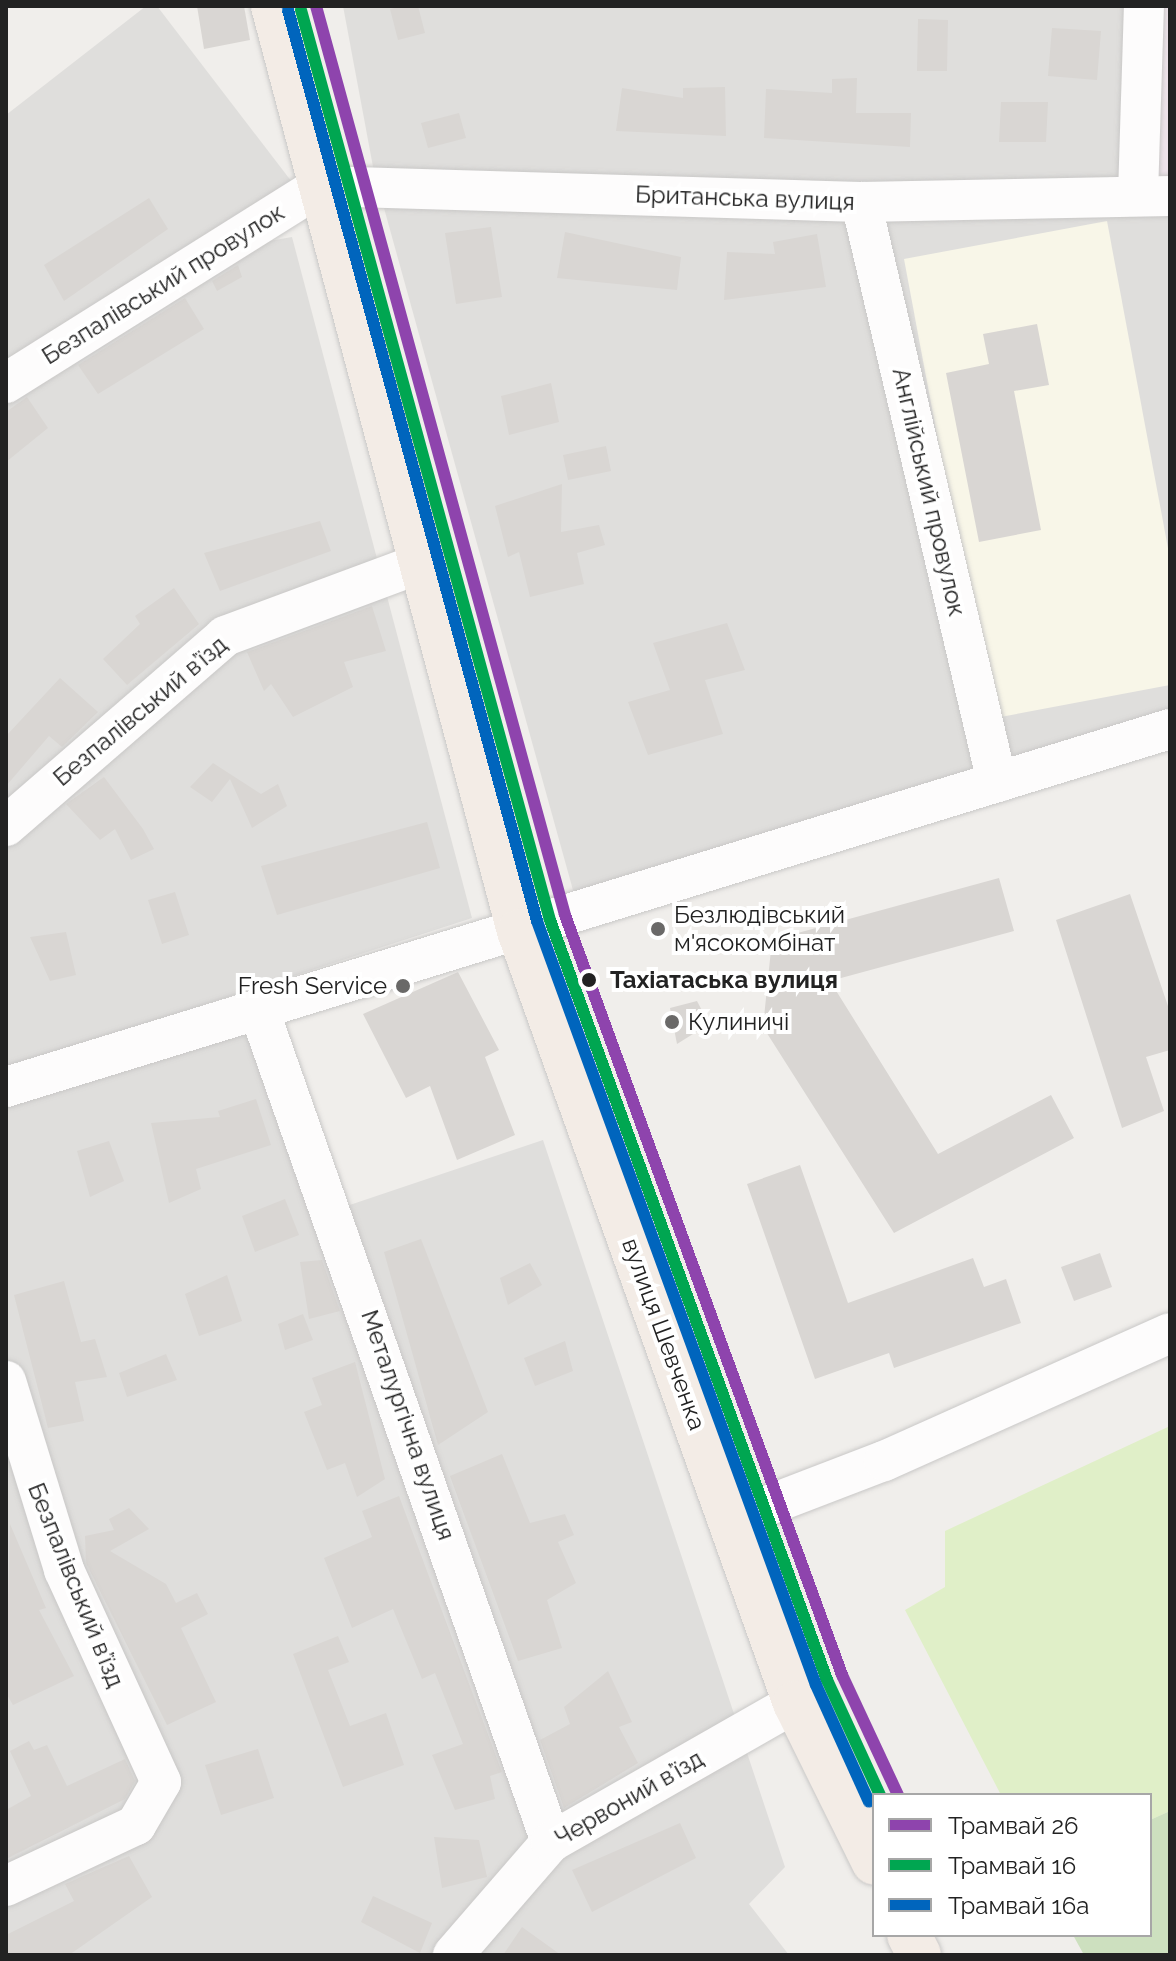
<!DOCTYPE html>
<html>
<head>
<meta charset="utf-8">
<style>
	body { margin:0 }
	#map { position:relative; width:1176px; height:1961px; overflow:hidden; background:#f0eeeb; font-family:Raleway,sans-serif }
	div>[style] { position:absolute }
	.residential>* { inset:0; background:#dfdedc }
	.industrial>* { inset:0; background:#eee3ea }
	.education>* { inset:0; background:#f8f6e8 }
	.grass>* { inset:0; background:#e0efc8 }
	.forest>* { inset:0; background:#cde0bf }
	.building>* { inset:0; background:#d9d6d3 }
	.roads { filter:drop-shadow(0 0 2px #c9c8c7) drop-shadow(0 0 2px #c9c8c7) }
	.minor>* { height:40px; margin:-20px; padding:0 20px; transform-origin:20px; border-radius:20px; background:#fdfcfc }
	.major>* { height:44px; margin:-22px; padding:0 22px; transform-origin:22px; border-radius:22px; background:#f3ece6 }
	.tram-1>* { height:12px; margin:-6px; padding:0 6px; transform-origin:6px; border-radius:6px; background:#8e44ad }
	.tram-2>* { height:12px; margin:-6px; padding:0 6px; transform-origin:6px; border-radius:6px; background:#00a651 }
	.tram-3>* { height:12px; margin:-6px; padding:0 6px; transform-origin:6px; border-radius:6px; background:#0065bd }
	.dots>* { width:22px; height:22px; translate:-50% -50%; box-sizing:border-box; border:4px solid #fff; border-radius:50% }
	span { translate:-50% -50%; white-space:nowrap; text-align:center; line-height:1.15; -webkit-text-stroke:8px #fff; paint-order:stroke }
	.street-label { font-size:24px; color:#222 }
	.poi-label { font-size:24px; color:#222 }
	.left { translate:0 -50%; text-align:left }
	.right { translate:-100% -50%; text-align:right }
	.stop-label { font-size:24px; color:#222; font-weight:700 }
	.frame { position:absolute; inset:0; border:8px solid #222; pointer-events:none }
	.legend { position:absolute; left:872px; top:1793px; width:280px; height:144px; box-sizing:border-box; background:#fff; border:2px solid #a7a7a7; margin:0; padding:10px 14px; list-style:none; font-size:24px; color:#222 }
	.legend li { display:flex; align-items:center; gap:16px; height:40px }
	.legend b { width:40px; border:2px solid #a7a7a7 }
</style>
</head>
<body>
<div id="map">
	<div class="residential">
		<i style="clip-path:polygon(146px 6px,157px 6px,295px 186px,6px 376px,6px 115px)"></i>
		<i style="clip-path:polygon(343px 6px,1170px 6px,1170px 718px,576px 901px,374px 172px)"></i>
		<i style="clip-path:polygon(292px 237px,472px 918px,6px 1069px,6px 396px,241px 246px)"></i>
		<i style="clip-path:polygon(254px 1026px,320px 1215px,543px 1140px,785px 1867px,749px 1904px,789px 1955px,6px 1955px,6px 1101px)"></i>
	</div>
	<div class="industrial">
		<i style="clip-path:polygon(1155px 6px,1170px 6px,1170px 177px,1151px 177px)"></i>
	</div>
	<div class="education">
		<i style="clip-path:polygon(1107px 221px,1170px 559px,1170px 685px,990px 719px,904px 259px)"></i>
	</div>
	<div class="grass">
		<i style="clip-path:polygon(1170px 1426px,1170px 1811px,1150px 1820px,1150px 1795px,1001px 1795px,905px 1610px,945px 1587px,945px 1531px)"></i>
	</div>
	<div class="forest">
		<i style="clip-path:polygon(1170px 1811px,1170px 1955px,1084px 1955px,1073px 1935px,1150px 1935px,1150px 1820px)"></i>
	</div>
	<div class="building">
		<i style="clip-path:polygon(197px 6px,244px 6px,250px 40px,204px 49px)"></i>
		<i style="clip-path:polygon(403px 6px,418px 6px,425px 33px,398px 40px,390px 9px)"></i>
		<i style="clip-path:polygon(918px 19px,948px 20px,947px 71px,917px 71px)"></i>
		<i style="clip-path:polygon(1052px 28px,1101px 31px,1097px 80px,1048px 76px)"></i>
		<i style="clip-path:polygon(857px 78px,856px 113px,911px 113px,910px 147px,764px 138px,766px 89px,832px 93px,832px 79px)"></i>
		<i style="clip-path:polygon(725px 87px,726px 136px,616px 131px,622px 88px,683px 98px,683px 88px)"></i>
		<i style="clip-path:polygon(1001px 102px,1048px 102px,1046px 142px,999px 142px)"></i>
		<i style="clip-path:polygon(459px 113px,466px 138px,428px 148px,421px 123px)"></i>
		<i style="clip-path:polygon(149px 198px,168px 229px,64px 301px,44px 265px)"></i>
		<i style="clip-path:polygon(491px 227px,502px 297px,456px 304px,445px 233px)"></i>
		<i style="clip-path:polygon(565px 232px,681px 257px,677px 290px,557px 278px)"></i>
		<i style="clip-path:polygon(817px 234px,826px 287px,724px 300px,727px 252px,775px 254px,773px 242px)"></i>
		<i style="clip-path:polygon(238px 265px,242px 277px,217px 291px,212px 281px)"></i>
		<i style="clip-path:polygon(185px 298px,204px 329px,98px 394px,78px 365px)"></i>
		<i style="clip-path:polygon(1037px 324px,1049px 385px,1014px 391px,1041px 530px,979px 542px,946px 373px,989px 364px,983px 334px)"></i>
		<i style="clip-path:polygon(551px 383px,559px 422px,509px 435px,501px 396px)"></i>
		<i style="clip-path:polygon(27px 397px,48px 428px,6px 462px,6px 412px)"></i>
		<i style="clip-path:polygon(606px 446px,611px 471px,568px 480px,563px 455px)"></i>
		<i style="clip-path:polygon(562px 484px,561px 532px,599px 525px,605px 545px,577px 553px,584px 584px,530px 597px,519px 552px,508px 557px,495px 506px)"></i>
		<i style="clip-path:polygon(320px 521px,331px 551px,220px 591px,204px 553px)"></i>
		<i style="clip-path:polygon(174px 588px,199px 624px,127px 685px,103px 659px,140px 624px,135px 616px)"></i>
		<i style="clip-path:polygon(372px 606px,386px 651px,344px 662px,353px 687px,293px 717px,271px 684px,264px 691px,247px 652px)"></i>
		<i style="clip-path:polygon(727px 623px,745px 670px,705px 680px,723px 734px,648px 755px,628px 702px,670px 690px,653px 643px)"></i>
		<i style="clip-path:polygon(60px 678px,98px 712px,62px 747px,49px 736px,6px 786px,6px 736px)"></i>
		<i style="clip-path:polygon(213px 763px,261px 794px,278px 784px,287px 806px,252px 828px,230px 779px,212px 802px,190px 787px)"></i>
		<i style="clip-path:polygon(104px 777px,143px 829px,154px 849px,131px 860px,115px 829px,100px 840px,66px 804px)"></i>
		<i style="clip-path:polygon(427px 822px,440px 868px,277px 915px,261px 866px)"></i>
		<i style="clip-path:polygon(999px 878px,1014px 931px,830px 981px,938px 1154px,1051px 1095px,1074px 1138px,894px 1233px,763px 1027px,772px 940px)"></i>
		<i style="clip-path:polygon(175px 892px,189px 935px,162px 944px,148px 900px)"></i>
		<i style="clip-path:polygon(1130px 894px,1170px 1012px,1170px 1050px,1146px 1057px,1164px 1111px,1122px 1128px,1056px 920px)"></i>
		<i style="clip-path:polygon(66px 932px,76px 975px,50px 981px,30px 937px)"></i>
		<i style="clip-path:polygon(458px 972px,499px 1050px,485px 1057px,515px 1135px,457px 1160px,430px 1086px,406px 1098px,363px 1014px)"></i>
		<i style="clip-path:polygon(697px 1001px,709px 1024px,677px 1044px,670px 1008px)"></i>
		<i style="clip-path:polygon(256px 1099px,271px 1145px,196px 1169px,201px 1189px,169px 1203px,151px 1123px,220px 1117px,218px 1111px)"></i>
		<i style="clip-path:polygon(109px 1141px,124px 1181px,90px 1197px,77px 1151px)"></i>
		<i style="clip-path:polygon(800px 1165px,848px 1303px,973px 1258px,984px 1287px,1006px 1279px,1021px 1323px,894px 1368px,889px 1353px,815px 1379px,747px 1184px)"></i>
		<i style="clip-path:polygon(285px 1199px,299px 1235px,255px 1252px,242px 1216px)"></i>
		<i style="clip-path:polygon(421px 1239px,488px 1412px,438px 1445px,384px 1252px)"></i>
		<i style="clip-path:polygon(1100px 1253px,1112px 1287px,1074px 1301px,1061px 1267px)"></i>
		<i style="clip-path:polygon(322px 1260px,340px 1311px,309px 1319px,300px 1262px)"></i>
		<i style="clip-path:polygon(530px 1263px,542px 1285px,508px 1305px,500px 1278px)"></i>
		<i style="clip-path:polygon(227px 1275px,242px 1321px,199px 1336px,185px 1294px)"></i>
		<i style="clip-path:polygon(64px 1281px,81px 1342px,95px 1339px,107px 1377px,75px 1382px,84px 1421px,48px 1428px,14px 1295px)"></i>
		<i style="clip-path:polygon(303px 1314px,313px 1340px,285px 1350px,278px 1324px)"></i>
		<i style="clip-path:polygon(565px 1341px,573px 1371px,535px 1386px,524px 1358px)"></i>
		<i style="clip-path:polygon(166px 1354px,177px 1380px,127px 1397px,119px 1373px)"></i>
		<i style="clip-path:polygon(355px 1362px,385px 1479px,357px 1497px,345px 1463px,327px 1470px,304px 1412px,322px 1405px,312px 1378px)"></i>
		<i style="clip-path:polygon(502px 1454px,530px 1523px,565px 1514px,574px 1535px,558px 1542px,576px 1583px,547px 1600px,562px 1648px,518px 1661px,450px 1476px)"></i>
		<i style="clip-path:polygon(399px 1496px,502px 1772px,490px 1776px,495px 1799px,455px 1810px,432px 1755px,463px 1744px,435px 1673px,422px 1679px,393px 1609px,352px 1628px,324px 1558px,372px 1537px,362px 1511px)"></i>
		<i style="clip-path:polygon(129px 1508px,149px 1529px,110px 1551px,166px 1584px,176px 1603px,197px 1593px,208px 1614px,181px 1628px,216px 1702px,167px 1725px,86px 1563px,85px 1536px,114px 1530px,109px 1519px)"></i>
		<i style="clip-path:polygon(10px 1524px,46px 1608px,39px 1610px,74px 1676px,13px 1705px,6px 1693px)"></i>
		<i style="clip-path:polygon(338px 1636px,349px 1662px,328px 1670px,350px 1726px,386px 1713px,404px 1765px,343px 1787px,293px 1654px)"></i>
		<i style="clip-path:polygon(608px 1671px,632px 1722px,619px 1727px,638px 1763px,564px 1808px,540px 1740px,570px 1724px,564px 1707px)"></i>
		<i style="clip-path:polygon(29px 1741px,34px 1750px,47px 1745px,67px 1786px,125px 1759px,135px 1781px,125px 1799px,6px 1859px,6px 1810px,31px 1796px,10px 1751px)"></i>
		<i style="clip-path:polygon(258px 1749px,274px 1798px,221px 1815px,205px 1765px)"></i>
		<i style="clip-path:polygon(680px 1823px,696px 1858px,592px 1912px,572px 1870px)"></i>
		<i style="clip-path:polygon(434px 1837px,479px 1840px,487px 1877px,442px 1888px)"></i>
		<i style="clip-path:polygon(129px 1856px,152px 1897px,69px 1955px,6px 1955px,6px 1935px,74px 1901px,65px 1884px)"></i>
		<i style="clip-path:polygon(373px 1896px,432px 1923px,420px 1953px,361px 1922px)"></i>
		<i style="clip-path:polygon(522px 1927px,561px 1955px,503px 1955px)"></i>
	</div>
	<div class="roads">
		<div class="minor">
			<i style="left:1138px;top:195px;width:189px;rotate:-88.2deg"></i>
			<i style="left:861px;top:202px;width:596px;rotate:76.8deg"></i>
			<i style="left:6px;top:383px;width:371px;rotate:-32.1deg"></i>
			<i style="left:320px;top:186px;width:541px;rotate:1.69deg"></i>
			<i style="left:861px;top:202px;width:309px;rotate:-1.1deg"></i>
			<i style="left:6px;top:826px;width:290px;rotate:-40.9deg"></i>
			<i style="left:225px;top:636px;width:207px;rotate:-20.4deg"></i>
			<i style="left:259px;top:1010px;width:882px;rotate:70.66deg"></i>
			<i style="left:6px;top:1087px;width:1218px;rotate:-17.1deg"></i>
			<i style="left:6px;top:1381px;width:198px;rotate:72.9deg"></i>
			<i style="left:64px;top:1570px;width:233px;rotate:65.4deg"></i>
			<i style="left:161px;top:1782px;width:50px;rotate:120.2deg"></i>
			<i style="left:136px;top:1825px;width:144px;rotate:154.9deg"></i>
			<i style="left:730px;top:1520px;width:165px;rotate:-21deg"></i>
			<i style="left:884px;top:1461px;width:313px;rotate:-24.1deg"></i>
			<i style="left:453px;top:1955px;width:150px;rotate:-49.1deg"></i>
			<i style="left:551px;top:1842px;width:281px;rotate:-29.7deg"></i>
		</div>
		<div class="major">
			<i style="left:273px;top:6px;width:957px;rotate:75.11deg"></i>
			<i style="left:519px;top:931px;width:820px;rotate:70.33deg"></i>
			<i style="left:795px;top:1703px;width:178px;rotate:63.7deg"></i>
			<i style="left:909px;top:1935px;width:22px;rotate:63deg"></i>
		</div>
	</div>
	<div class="tram-1">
		<i style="left:316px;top:6px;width:942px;rotate:74.68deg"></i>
		<i style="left:565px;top:915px;width:809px;rotate:69.97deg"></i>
		<i style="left:842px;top:1675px;width:132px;rotate:65deg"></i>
	</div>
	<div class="tram-2">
		<i style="left:301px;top:10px;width:943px;rotate:74.7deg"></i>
		<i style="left:550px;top:920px;width:809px;rotate:69.97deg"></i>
		<i style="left:827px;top:1680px;width:127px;rotate:65.3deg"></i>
	</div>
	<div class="tram-3">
		<i style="left:288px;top:10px;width:944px;rotate:74.71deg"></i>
		<i style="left:537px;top:921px;width:813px;rotate:69.94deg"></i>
		<i style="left:816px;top:1685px;width:128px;rotate:65.6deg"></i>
	</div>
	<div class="dots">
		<i style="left:658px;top:929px;background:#6a6968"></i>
		<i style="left:589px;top:980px;background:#222"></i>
		<i style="left:403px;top:986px;background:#6a6968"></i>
		<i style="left:672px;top:1022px;background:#6a6968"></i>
	</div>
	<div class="street-label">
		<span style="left:745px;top:198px;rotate:2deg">Британська вулиця</span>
		<span style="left:163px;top:284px;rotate:-32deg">Безпалівський провулок</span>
		<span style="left:929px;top:492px;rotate:77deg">Англійський провулок</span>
		<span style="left:140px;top:711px;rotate:-40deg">Безпалівський в’їзд</span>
		<span style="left:664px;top:1334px;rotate:70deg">вулиця Шевченка</span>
		<span style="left:408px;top:1425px;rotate:71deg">Металургічна вулиця</span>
		<span style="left:76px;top:1585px;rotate:68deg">Безпалівський в’їзд</span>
		<span style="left:629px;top:1798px;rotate:-30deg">Червоний в’їзд</span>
	</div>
	<div class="poi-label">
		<span class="left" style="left:674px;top:929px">Безлюдівський<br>м'ясокомбінат</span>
		<span class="right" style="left:387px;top:986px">Fresh Service</span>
		<span class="left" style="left:688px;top:1022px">Кулиничі</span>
	</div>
	<div class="stop-label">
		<span class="left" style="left:610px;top:980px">Тахіатаська вулиця</span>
	</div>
	<div class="frame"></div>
	<ul class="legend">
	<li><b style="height:10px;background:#8e44ad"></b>Трамвай 26</li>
	<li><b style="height:10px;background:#00a651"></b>Трамвай 16</li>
	<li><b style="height:10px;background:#0065bd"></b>Трамвай 16a</li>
	</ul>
</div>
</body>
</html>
